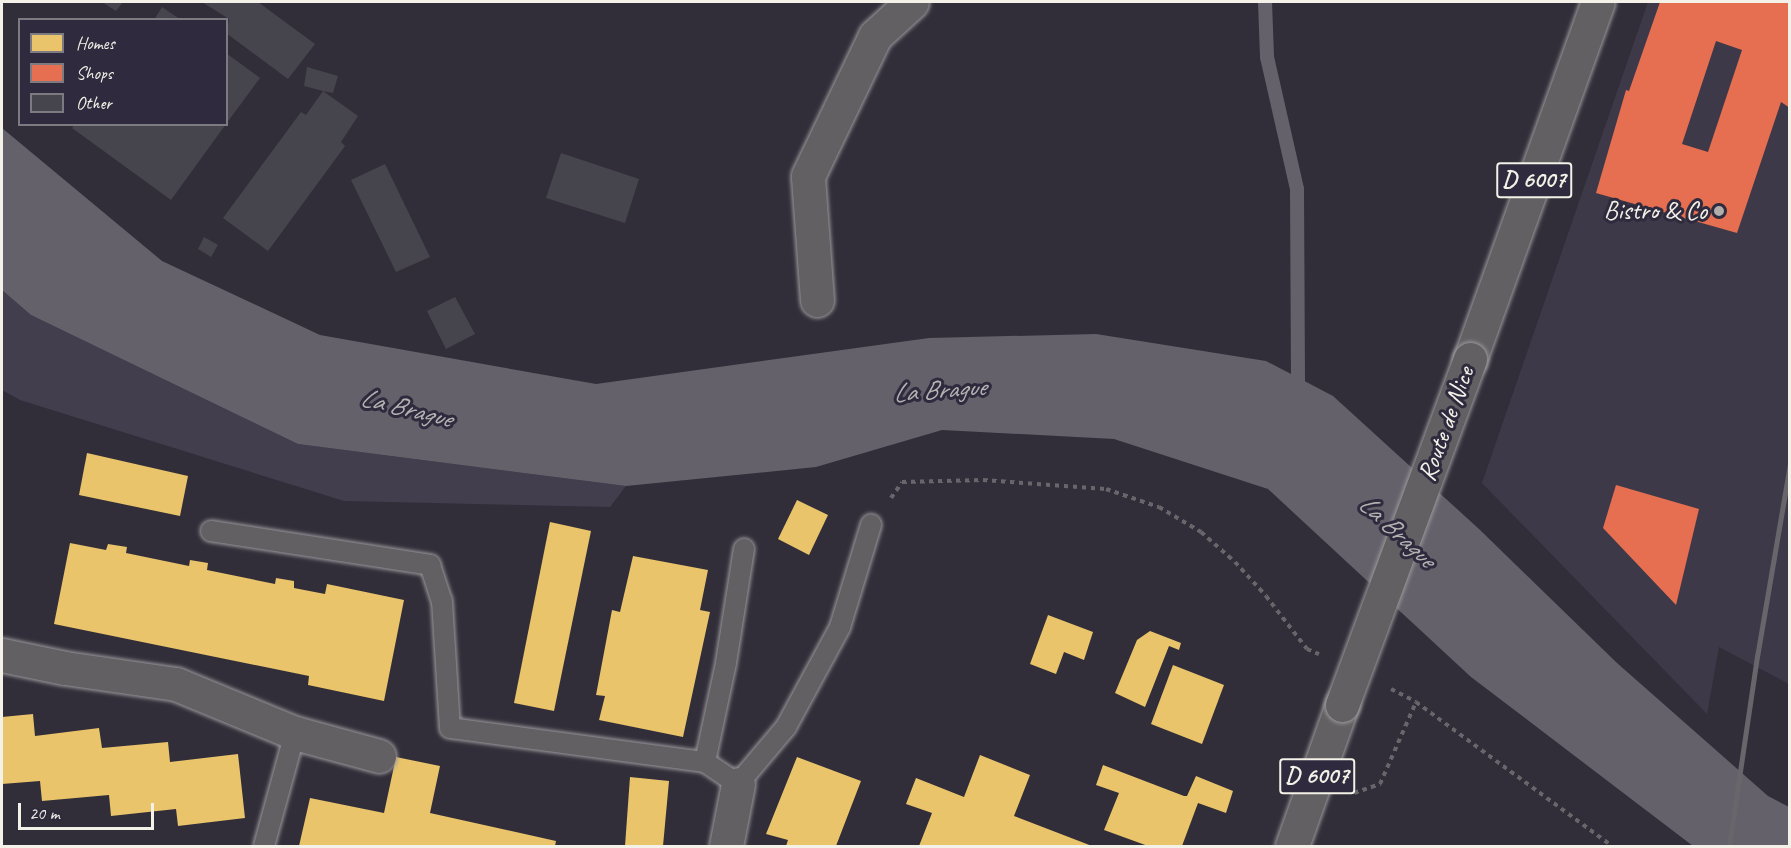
<!DOCTYPE html>
<html>
<head>
<meta charset="utf-8">
<style>
	body { margin:0 }
	#map { position:relative; width:1791px; height:848px; overflow:hidden; background:#312e39; font-family:Caveat,sans-serif }
	div>[style] { position:absolute }
	.built>* { inset:0; background:#3e3948 }
	.green>* { inset:0; background:#423e4d }
	.water>* { inset:0; background:#65616b }
	.homes>* { inset:0; background:#e9c46a }
	.shops>* { inset:0; background:#e76f51 }
	.stream>* { height:14px; margin:-7px; padding:0 7px; transform-origin:7px; border-radius:7px; background:#65616b }
	.building>* { inset:0; background:#46444c }
	.path>* { height:4px; margin-top:-2px; transform-origin:0; background:repeating-linear-gradient(90deg,#68666b 0 4.5px,transparent 0 9px) }
	.roads { filter:drop-shadow(0 0 2px #9a989b) drop-shadow(0 0 2px #9a989b) }
	.lane>* { height:20px; margin:-10px; padding:0 10px; transform-origin:10px; border-radius:10px; background:#626063 }
	.street>* { height:33px; margin:-16.5px; padding:0 16.5px; transform-origin:16.5px; border-radius:16.5px; background:#626063 }
	.primary>* { height:33px; margin:-16.5px; padding:0 16.5px; transform-origin:16.5px; border-radius:16.5px; background:#626063 }
	.rail>* { height:4.5px; margin:-2.25px; padding:0 2.25px; transform-origin:2.25px; border-radius:2.25px; background:#68666b }
	.bridges { filter:drop-shadow(0 0 2px #9a989b) drop-shadow(0 0 2px #9a989b) }
	.primary-bridge>* { height:33px; margin:-16.5px; padding:0 16.5px; transform-origin:16.5px; border-radius:16.5px; background:#626063 }
	.dots>* { width:16px; height:16px; translate:-50% -50%; box-sizing:border-box; border:3px solid #2f2a3d; border-radius:50% }
	span { translate:-50% -50%; white-space:nowrap; text-align:center; line-height:1.15; -webkit-text-stroke:6px #2f2a3d; paint-order:stroke }
	.shield-label span { padding:2px 4px; background:#2f2a3d; border:2px solid; border-radius:4px; -webkit-text-stroke-width:0 }
	.shield-label { font-size:24px; color:#f4f1e8; font-weight:700 }
	.poi-label { font-size:26px; color:#f4f1e8 }
	.right { translate:-100% -50%; text-align:right }
	.street-label { font-size:26px; color:#f4f1e8 }
	.water-label { font-size:27px; color:#b6b2b2; font-style:italic }
	.frame { position:absolute; inset:0; border:3px solid #f4f1e8; pointer-events:none }
	.legend { position:absolute; left:18px; top:18px; width:210px; height:108px; box-sizing:border-box; background:#2f2a3d; border:2px solid #7e7a81; margin:0; padding:8px 10px; list-style:none; font-size:18px; color:#f4f1e8 }
	.legend li { display:flex; align-items:center; gap:12px; height:30px }
	.legend b { width:30px; border:2px solid #7e7a81 }
	.scale { position:absolute; left:18px; top:803px; width:136px; height:27px; box-sizing:border-box; border:3px solid #f4f1e8; border-top:0; padding-left:8px; font-size:18px; line-height:21px; white-space:nowrap; color:#f4f1e8; -webkit-text-stroke:4px #2f2a3d; paint-order:stroke }
</style>
</head>
<body>
<div id="map">
	<div class="built">
		<i style="clip-path:polygon(1648px 2px,1789px 2px,1789px 684px,1719px 647px,1707px 714px,1482px 483px)"></i>
	</div>
	<div class="green">
		<i style="clip-path:polygon(2px 290px,31px 315px,298px 444px,626px 486px,610px 507px,344px 501px,20px 400px,2px 390px)"></i>
	</div>
	<div class="water">
		<i style="clip-path:polygon(2px 128px,162px 261px,320px 335px,596px 384px,929px 338px,1096px 334px,1266px 361px,1333px 396px,1479px 529px,1617px 663px,1768px 796px,1789px 807px,1789px 846px,1693px 846px,1471px 677px,1268px 489px,1114px 439px,942px 430px,816px 467px,626px 486px,298px 444px,31px 315px,2px 290px)"></i>
	</div>
	<div class="homes">
		<i style="clip-path:polygon(87px 453px,188px 476px,180px 516px,79px 495px)"></i>
		<i style="clip-path:polygon(797px 500px,828px 515px,809px 555px,778px 539px)"></i>
		<i style="clip-path:polygon(550px 522px,591px 531px,554px 711px,514px 703px)"></i>
		<i style="clip-path:polygon(70px 543px,106px 550px,108px 544px,127px 547px,126px 553px,189px 566px,190px 560px,208px 563px,207px 570px,275px 584px,276px 578px,294px 581px,294px 588px,325px 594px,327px 584px,404px 600px,384px 701px,308px 685px,309px 676px,54px 624px)"></i>
		<i style="clip-path:polygon(633px 556px,708px 570px,700px 610px,710px 612px,683px 737px,599px 720px,605px 696px,596px 695px,612px 610px,620px 612px)"></i>
		<i style="clip-path:polygon(1048px 615px,1093px 632px,1084px 660px,1064px 652px,1056px 674px,1030px 664px)"></i>
		<i style="clip-path:polygon(1150px 631px,1181px 643px,1179px 650px,1169px 646px,1145px 707px,1115px 693px,1137px 640px)"></i>
		<i style="clip-path:polygon(1173px 665px,1224px 685px,1202px 744px,1151px 724px)"></i>
		<i style="clip-path:polygon(33px 714px,35px 736px,99px 728px,102px 748px,168px 742px,170px 762px,238px 754px,245px 818px,178px 826px,176px 809px,111px 816px,109px 795px,42px 801px,40px 781px,2px 784px,2px 717px)"></i>
		<i style="clip-path:polygon(980px 755px,1030px 775px,1014px 816px,1092px 846px,919px 846px,932px 813px,906px 804px,916px 778px,964px 797px)"></i>
		<i style="clip-path:polygon(396px 757px,440px 766px,430px 813px,556px 841px,555px 846px,299px 846px,310px 798px,384px 813px)"></i>
		<i style="clip-path:polygon(797px 757px,861px 781px,836px 846px,786px 846px,788px 840px,766px 834px)"></i>
		<i style="clip-path:polygon(1103px 765px,1184px 796px,1187px 796px,1196px 776px,1233px 791px,1226px 813px,1198px 803px,1182px 846px,1148px 846px,1104px 830px,1119px 793px,1096px 785px)"></i>
		<i style="clip-path:polygon(630px 777px,669px 781px,663px 846px,625px 846px)"></i>
	</div>
	<div class="shops">
		<i style="clip-path:polygon(evenodd,1660px 2px,1790px 2px,1790px 108px,1781px 102px,1737px 233px,1596px 193px,1626px 90px,1629px 91px,1660px 2px,1716px 41px,1742px 50px,1708px 152px,1682px 144px,1716px 41px)"></i>
		<i style="clip-path:polygon(1616px 485px,1699px 509px,1676px 605px,1603px 528px)"></i>
	</div>
	<div class="stream">
		<i style="left:1265px;top:2px;width:55px;rotate:87.9deg"></i>
		<i style="left:1267px;top:57px;width:135px;rotate:77.2deg"></i>
		<i style="left:1297px;top:189px;width:206px;rotate:89.7deg"></i>
	</div>
	<div class="building">
		<i style="clip-path:polygon(102px 2px,123px 2px,116px 11px)"></i>
		<i style="clip-path:polygon(202px 2px,258px 2px,315px 44px,288px 79px,226px 33px,229px 19px)"></i>
		<i style="clip-path:polygon(162px 7px,181px 20px,154px 20px)"></i>
		<i style="clip-path:polygon(226px 53px,260px 78px,226px 124px)"></i>
		<i style="clip-path:polygon(307px 67px,338px 76px,333px 93px,323px 91px,358px 116px,341px 142px,345px 146px,268px 251px,223px 218px,301px 112px,306px 115px,323px 91px,304px 86px)"></i>
		<i style="clip-path:polygon(75px 124px,226px 124px,171px 200px,72px 128px)"></i>
		<i style="clip-path:polygon(561px 153px,639px 179px,625px 223px,546px 198px)"></i>
		<i style="clip-path:polygon(385px 164px,430px 257px,396px 272px,351px 180px)"></i>
		<i style="clip-path:polygon(204px 237px,218px 245px,211px 257px,198px 249px)"></i>
		<i style="clip-path:polygon(455px 297px,475px 334px,446px 349px,427px 311px)"></i>
	</div>
	<div class="path">
		<i style="left:891px;top:498px;width:19px;rotate:-55deg"></i>
		<i style="left:902px;top:482px;width:81px;rotate:-1.4deg"></i>
		<i style="left:983px;top:480px;width:123px;rotate:4.2deg"></i>
		<i style="left:1106px;top:489px;width:56px;rotate:18.8deg"></i>
		<i style="left:1159px;top:507px;width:49px;rotate:30.8deg"></i>
		<i style="left:1201px;top:532px;width:45px;rotate:41.4deg"></i>
		<i style="left:1235px;top:562px;width:46px;rotate:47.6deg"></i>
		<i style="left:1266px;top:596px;width:67px;rotate:52.3deg"></i>
		<i style="left:1307px;top:649px;width:13px;rotate:23deg"></i>
		<i style="left:1391px;top:689px;width:28px;rotate:27deg"></i>
		<i style="left:1416px;top:702px;width:243px;rotate:36.3deg"></i>
		<i style="left:1354px;top:793px;width:28px;rotate:-19deg"></i>
		<i style="left:1380px;top:784px;width:90px;rotate:-66.3deg"></i>
	</div>
	<div class="roads">
		<div class="lane">
			<i style="left:211px;top:531px;width:222px;rotate:8.8deg"></i>
			<i style="left:430px;top:565px;width:38px;rotate:72deg"></i>
			<i style="left:442px;top:601px;width:127px;rotate:86.4deg"></i>
			<i style="left:450px;top:728px;width:257px;rotate:7.6deg"></i>
			<i style="left:744px;top:549px;width:115px;rotate:99deg"></i>
			<i style="left:726px;top:663px;width:101px;rotate:102deg"></i>
			<i style="left:705px;top:762px;width:40px;rotate:34deg"></i>
			<i style="left:738px;top:784px;width:75px;rotate:-49.9deg"></i>
			<i style="left:786px;top:727px;width:114px;rotate:-61.6deg"></i>
			<i style="left:840px;top:627px;width:107px;rotate:-73.1deg"></i>
			<i style="left:264px;top:846px;width:117px;rotate:-74.7deg"></i>
		</div>
		<div class="street">
			<i style="left:817px;top:300px;width:124px;rotate:-94.2deg"></i>
			<i style="left:808px;top:176px;width:155px;rotate:-64.4deg"></i>
			<i style="left:875px;top:36px;width:50px;rotate:-42.6deg"></i>
			<i style="left:2px;top:655px;width:64px;rotate:11.7deg"></i>
			<i style="left:65px;top:668px;width:112px;rotate:8.2deg"></i>
			<i style="left:176px;top:684px;width:129px;rotate:22.4deg"></i>
			<i style="left:295px;top:733px;width:87px;rotate:15.3deg"></i>
			<i style="left:726px;top:846px;width:63px;rotate:-79deg"></i>
		</div>
		<div class="primary">
			<i style="left:1470px;top:359px;width:379px;rotate:-70.3deg"></i>
			<i style="left:1292px;top:846px;width:150px;rotate:-70.5deg"></i>
		</div>
	</div>
	<div class="rail">
		<i style="left:1729px;top:846px;width:191px;rotate:-81.6deg"></i>
		<i style="left:1757px;top:657px;width:196px;rotate:-80.3deg"></i>
	</div>
	<div class="bridges">
		<div class="primary-bridge">
			<i style="left:1342px;top:705px;width:369px;rotate:-69.7deg"></i>
		</div>
	</div>
	<div class="dots">
		<i style="left:1719px;top:211px;background:#b0adab"></i>
	</div>
	<div class="shield-label">
		<span style="left:1534px;top:180px">D 6007</span>
		<span style="left:1317px;top:776px">D 6007</span>
	</div>
	<div class="poi-label">
		<span class="right" style="left:1707px;top:211px">Bistro &amp; Co</span>
	</div>
	<div class="street-label">
		<span style="left:1446px;top:424px;rotate:-70deg">Route de Nice</span>
	</div>
	<div class="water-label">
		<span style="left:939px;top:390px;rotate:-4deg">La Brague</span>
		<span style="left:406px;top:408px;rotate:14deg">La Brague</span>
		<span style="left:1397px;top:531px;rotate:43deg">La Brague</span>
	</div>
	<div class="frame"></div>
	<ul class="legend">
	<li><b style="height:16px;background:#e9c46a"></b>Homes</li>
	<li><b style="height:16px;background:#e76f51"></b>Shops</li>
	<li><b style="height:16px;background:#46444c"></b>Other</li>
	</ul>
	<div class="scale">20 m</div>
</div>
</body>
</html>
